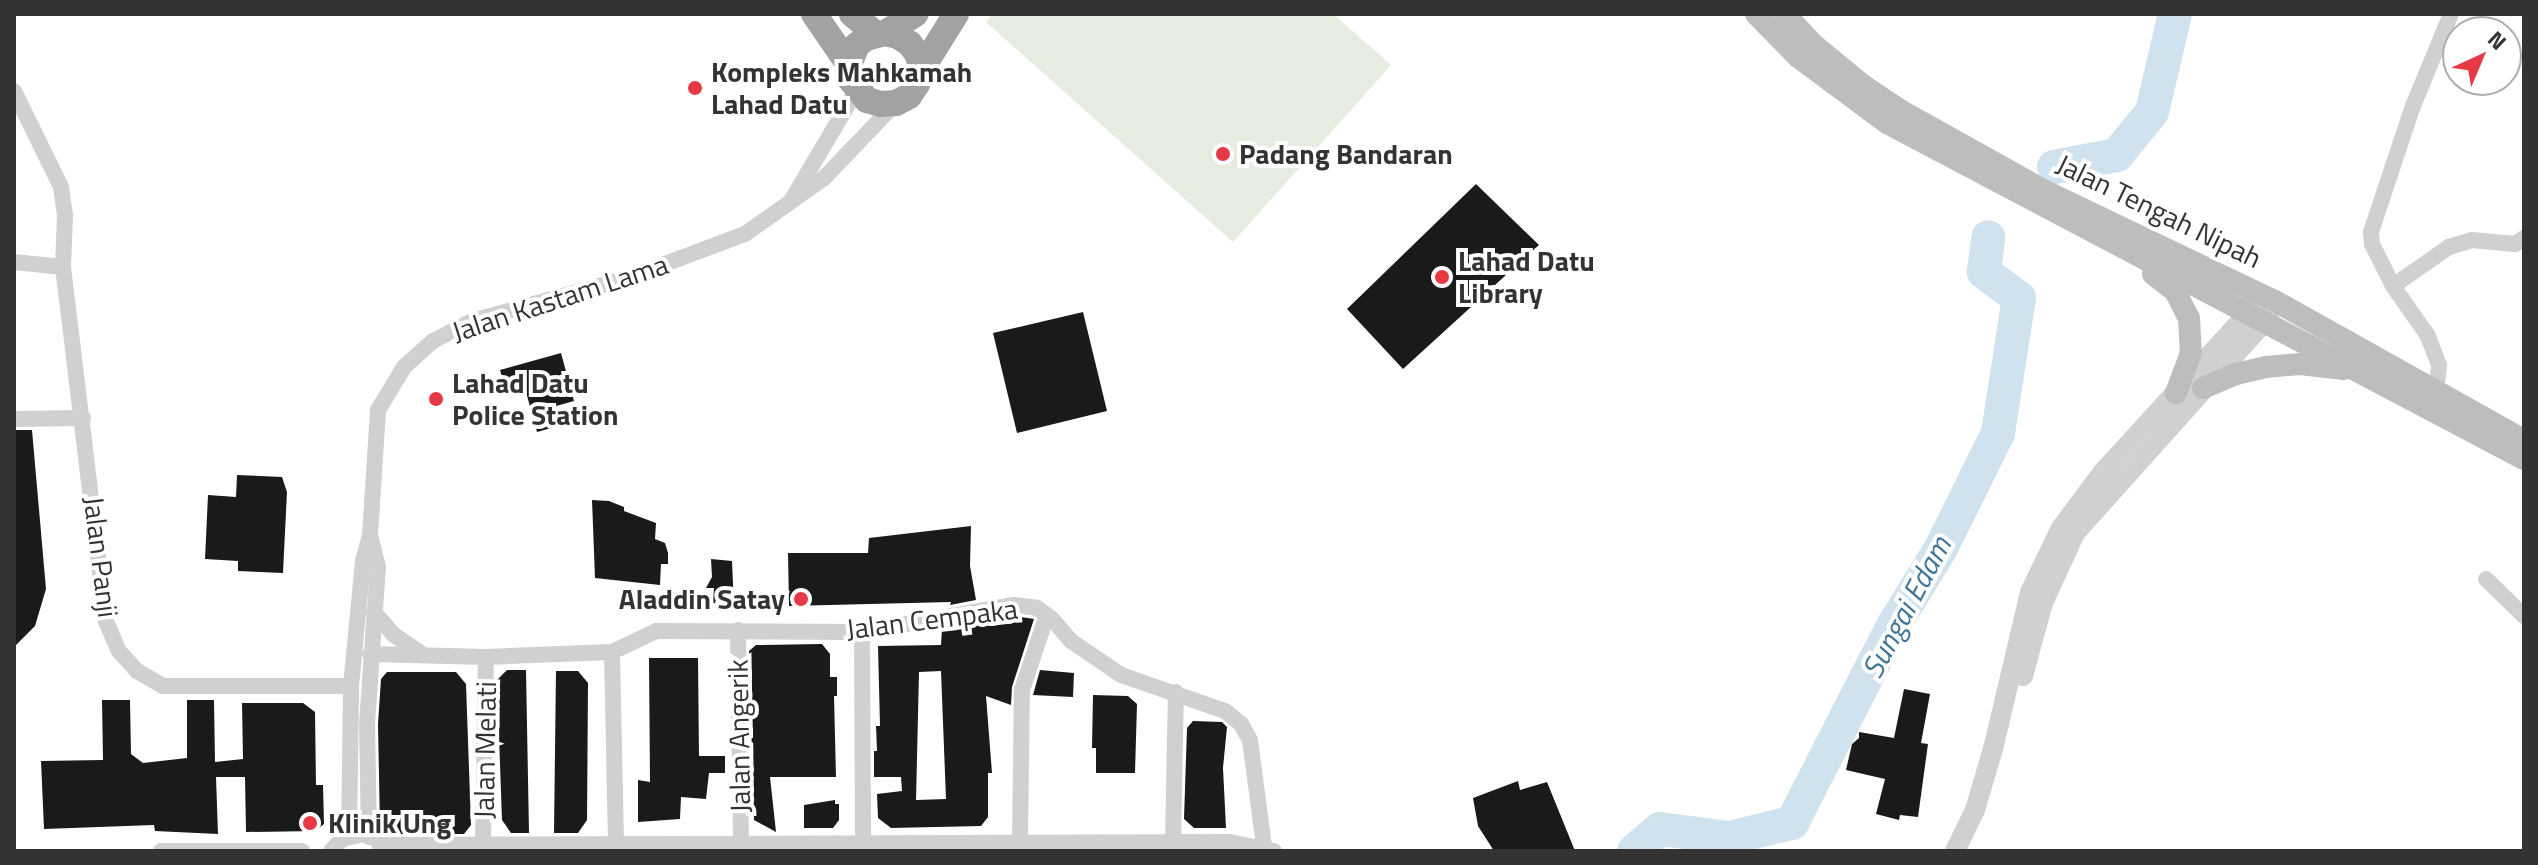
<!DOCTYPE html>
<html>
<head>
<meta charset="utf-8">
<style>
	body { margin:0 }
	#map { position:relative; width:2538px; height:865px; overflow:hidden; background:#fff; font-family:"Titillium Web",sans-serif }
	div>[style] { position:absolute }
	.green>* { inset:0; background:#e6ecdf }
	.river>* { height:34px; margin:-17px; padding:0 17px; transform-origin:17px; border-radius:17px; background:#cfe2ee }
	.building>* { inset:0; background:#1a1a1a }
	.minor>* { height:16px; margin:-8px; padding:0 8px; transform-origin:8px; border-radius:8px; background:#d0d0d0 }
	.tertiary>* { height:20px; margin:-10px; padding:0 10px; transform-origin:10px; border-radius:10px; background:#d0d0d0 }
	.secondary>* { height:22px; margin:-11px; padding:0 11px; transform-origin:11px; border-radius:11px; background:#bdbdbd }
	.trunk>* { height:26px; margin:-13px; padding:0 13px; transform-origin:13px; border-radius:13px; background:#a2a2a2 }
	.dots>* { width:22px; height:22px; translate:-50% -50%; box-sizing:border-box; border:4px solid #fff; border-radius:50% }
	span { translate:-50% -50%; white-space:nowrap; text-align:center; line-height:1.15; -webkit-text-stroke:8px #fff; paint-order:stroke }
	.poi-label { font-size:28px; color:#333; font-weight:700 }
	.left { translate:0 -50%; text-align:left }
	.right { translate:-100% -50%; text-align:right }
	.street-label { font-size:28px; color:#333 }
	.water-label { font-size:30px; color:#3f7597; font-style:italic }
	.frame { position:absolute; inset:0; border:16px solid #333; pointer-events:none }
	.north { position:absolute; left:2442px; top:16px; width:80px; height:80px; box-sizing:border-box; background:#fff; border:2px solid #adadad; border-radius:50%; rotate:44deg; font-size:22px; font-weight:700; line-height:32px; text-align:center; color:#333 }
	.north::after { content:''; display:block; margin:auto; width:28px; height:36px; background:#e63946; clip-path:polygon(50% 0,100% 100%,50% 72%,0 100%) }
</style>
</head>
<body>
<div id="map">
	<div class="green">
		<i style="clip-path:polygon(993px 14px,1333px 14px,1391px 65px,1233px 242px,986px 22px)"></i>
	</div>
	<div class="river">
		<i style="left:2054px;top:167px;width:64px;rotate:-10.8deg"></i>
		<i style="left:2117px;top:155px;width:55px;rotate:-50.9deg"></i>
		<i style="left:2152px;top:112px;width:101px;rotate:-76.8deg"></i>
		<i style="left:1634px;top:851px;width:34px;rotate:-40deg"></i>
		<i style="left:1660px;top:829px;width:70px;rotate:7.4deg"></i>
		<i style="left:1729px;top:838px;width:65px;rotate:-13.4deg"></i>
		<i style="left:1792px;top:823px;width:221px;rotate:-62.9deg"></i>
		<i style="left:1893px;top:626px;width:89px;rotate:-58.3deg"></i>
		<i style="left:1940px;top:550px;width:131px;rotate:-63.6deg"></i>
		<i style="left:1998px;top:433px;width:137px;rotate:-81.2deg"></i>
		<i style="left:2019px;top:298px;width:44px;rotate:-143.4deg"></i>
		<i style="left:1984px;top:272px;width:35px;rotate:-83deg"></i>
	</div>
	<div class="building">
		<i style="clip-path:polygon(1476px 184px,1539px 245px,1403px 369px,1347px 309px)"></i>
		<i style="clip-path:polygon(1083px 312px,1107px 411px,1017px 433px,993px 333px)"></i>
		<i style="clip-path:polygon(561px 353px,574px 401px,556px 406px,562px 425px,537px 432px,526px 392px,508px 397px,500px 370px)"></i>
		<i style="clip-path:polygon(14px 430px,32px 430px,46px 589px,35px 626px,14px 647px)"></i>
		<i style="clip-path:polygon(237px 475px,282px 477px,287px 492px,283px 573px,238px 571px,238px 561px,205px 559px,208px 495px,236px 497px)"></i>
		<i style="clip-path:polygon(592px 500px,609px 501px,624px 507px,624px 511px,656px 523px,655px 539px,665px 543px,668px 553px,668px 564px,661px 564px,660px 585px,595px 578px)"></i>
		<i style="clip-path:polygon(971px 526px,970px 566px,976px 600px,950px 605px,951px 602px,789px 606px,788px 553px,868px 553px,869px 538px)"></i>
		<i style="clip-path:polygon(711px 559px,732px 561px,734px 607px,713px 603px,714px 588px,706px 588px,712px 577px)"></i>
		<i style="clip-path:polygon(evenodd,1014px 616px,1034px 619px,1012px 687px,1011px 705px,986px 696px,992px 773px,988px 773px,988px 817px,981px 826px,891px 828px,878px 818px,877px 794px,902px 791px,901px 777px,874px 777px,874px 751px,877px 751px,876px 726px,880px 726px,878px 646px,941px 645px,942px 629px,1014px 616px,941px 671px,946px 799px,916px 800px,919px 672px,941px 671px)"></i>
		<i style="clip-path:polygon(822px 644px,830px 654px,830px 677px,837px 677px,837px 696px,834px 696px,836px 777px,770px 777px,776px 832px,754px 820px,749px 651px,756px 645px)"></i>
		<i style="clip-path:polygon(649px 658px,698px 658px,699px 756px,725px 756px,725px 773px,709px 773px,706px 799px,681px 797px,680px 819px,638px 822px,638px 780px,650px 782px)"></i>
		<i style="clip-path:polygon(507px 670px,526px 670px,529px 833px,511px 833px,502px 820px,497px 680px)"></i>
		<i style="clip-path:polygon(1040px 670px,1074px 673px,1073px 697px,1033px 695px)"></i>
		<i style="clip-path:polygon(556px 671px,578px 671px,588px 683px,587px 820px,578px 833px,554px 833px)"></i>
		<i style="clip-path:polygon(387px 672px,456px 672px,466px 684px,471px 825px,464px 834px,441px 834px,418px 819px,418px 834px,391px 834px,380px 827px,378px 724px,381px 679px)"></i>
		<i style="clip-path:polygon(1904px 689px,1930px 694px,1921px 743px,1928px 744px,1918px 817px,1900px 815px,1899px 820px,1876px 814px,1885px 779px,1846px 770px,1852px 744px,1859px 738px,1859px 732px,1894px 738px)"></i>
		<i style="clip-path:polygon(1093px 695px,1128px 696px,1137px 704px,1135px 773px,1096px 773px,1096px 748px,1092px 748px)"></i>
		<i style="clip-path:polygon(102px 700px,130px 700px,131px 754px,143px 763px,187px 758px,187px 700px,214px 700px,215px 762px,243px 759px,242px 703px,303px 703px,315px 712px,316px 785px,323px 785px,324px 824px,315px 831px,246px 832px,245px 777px,216px 777px,218px 834px,155px 831px,154px 825px,44px 829px,41px 761px,103px 760px)"></i>
		<i style="clip-path:polygon(1193px 721px,1222px 722px,1227px 727px,1223px 768px,1226px 828px,1194px 828px,1184px 819px,1187px 728px)"></i>
		<i style="clip-path:polygon(1518px 781px,1520px 790px,1547px 782px,1575px 851px,1494px 851px,1478px 826px,1473px 798px)"></i>
		<i style="clip-path:polygon(835px 800px,835px 804px,839px 804px,839px 820px,833px 828px,804px 828px,804px 805px)"></i>
	</div>
	<div class="minor">
		<i style="left:14px;top:91px;width:107px;rotate:63.9deg"></i>
		<i style="left:61px;top:187px;width:28px;rotate:82deg"></i>
		<i style="left:65px;top:215px;width:52px;rotate:92.2deg"></i>
		<i style="left:791px;top:201px;width:128px;rotate:-59.4deg"></i>
		<i style="left:14px;top:262px;width:49px;rotate:5.8deg"></i>
		<i style="left:63px;top:267px;width:357px;rotate:83.1deg"></i>
		<i style="left:106px;top:621px;width:33px;rotate:67deg"></i>
		<i style="left:119px;top:651px;width:27px;rotate:48deg"></i>
		<i style="left:137px;top:671px;width:30px;rotate:30deg"></i>
		<i style="left:163px;top:686px;width:188px"></i>
		<i style="left:2393px;top:286px;width:68px;rotate:-34.9deg"></i>
		<i style="left:2449px;top:247px;width:24px;rotate:-17deg"></i>
		<i style="left:2472px;top:240px;width:43px;rotate:5.3deg"></i>
		<i style="left:2515px;top:244px;width:11px;rotate:-34deg"></i>
		<i style="left:2436px;top:391px;width:26px;rotate:-83deg"></i>
		<i style="left:2439px;top:365px;width:31px;rotate:-111deg"></i>
		<i style="left:2428px;top:336px;width:61px;rotate:-125deg"></i>
		<i style="left:2393px;top:286px;width:47px;rotate:-116.6deg"></i>
		<i style="left:2372px;top:244px;width:12px;rotate:-95deg"></i>
		<i style="left:2371px;top:232px;width:133px;rotate:-71.6deg"></i>
		<i style="left:2413px;top:106px;width:100px;rotate:-67.6deg"></i>
		<i style="left:14px;top:419px;width:69px;rotate:-0.8deg"></i>
		<i style="left:2486px;top:579px;width:53px;rotate:44.2deg"></i>
		<i style="left:374px;top:612px;width:30px;rotate:49deg"></i>
		<i style="left:394px;top:635px;width:32px;rotate:34deg"></i>
		<i style="left:738px;top:630px;width:213px;rotate:89.2deg"></i>
		<i style="left:862px;top:632px;width:211px;rotate:89.7deg"></i>
		<i style="left:612px;top:652px;width:190px;rotate:88.8deg"></i>
		<i style="left:370px;top:654px;width:116px;rotate:1.5deg"></i>
		<i style="left:486px;top:657px;width:126px;rotate:-2.3deg"></i>
		<i style="left:612px;top:652px;width:49px;rotate:-25.5deg"></i>
		<i style="left:656px;top:631px;width:206px;rotate:0.3deg"></i>
		<i style="left:862px;top:632px;width:154px;rotate:-10.1deg"></i>
		<i style="left:1014px;top:605px;width:23px;rotate:7deg"></i>
		<i style="left:1037px;top:608px;width:19px;rotate:36deg"></i>
		<i style="left:1052px;top:619px;width:29px;rotate:49deg"></i>
		<i style="left:1071px;top:641px;width:60px;rotate:34.2deg"></i>
		<i style="left:1121px;top:675px;width:110px;rotate:19.1deg"></i>
		<i style="left:1225px;top:711px;width:21px;rotate:39deg"></i>
		<i style="left:1241px;top:724px;width:18px;rotate:61deg"></i>
		<i style="left:1250px;top:740px;width:108px;rotate:82.5deg"></i>
		<i style="left:349px;top:836px;width:150px;rotate:-89.2deg"></i>
		<i style="left:351px;top:686px;width:126px;rotate:-84.5deg"></i>
		<i style="left:363px;top:561px;width:27px;rotate:-75deg"></i>
		<i style="left:370px;top:535px;width:125px;rotate:-86.3deg"></i>
		<i style="left:378px;top:410px;width:50px;rotate:-58.8deg"></i>
		<i style="left:404px;top:367px;width:39px;rotate:-42deg"></i>
		<i style="left:433px;top:341px;width:44px;rotate:-27.1deg"></i>
		<i style="left:472px;top:321px;width:159px;rotate:-15.4deg"></i>
		<i style="left:625px;top:279px;width:128px;rotate:-20.6deg"></i>
		<i style="left:745px;top:234px;width:97px;rotate:-35.3deg"></i>
		<i style="left:824px;top:178px;width:104px;rotate:-46.2deg"></i>
		<i style="left:369px;top:837px;width:113px;rotate:-91deg"></i>
		<i style="left:367px;top:724px;width:157px;rotate:-86deg"></i>
		<i style="left:378px;top:567px;width:32px;rotate:-104deg"></i>
		<i style="left:483px;top:843px;width:186px;rotate:-89.1deg"></i>
		<i style="left:1020px;top:843px;width:153px;rotate:-89.3deg"></i>
		<i style="left:1022px;top:690px;width:79px;rotate:-71.6deg"></i>
		<i style="left:1173px;top:843px;width:151px;rotate:-88.9deg"></i>
		<i style="left:379px;top:845px;width:851px;rotate:-0.2deg"></i>
		<i style="left:1230px;top:842px;width:45px;rotate:11.6deg"></i>
		<i style="left:161px;top:851px;width:141px"></i>
		<i style="left:331px;top:851px;width:16px;rotate:-47deg"></i>
		<i style="left:342px;top:839px;width:18px;rotate:-13deg"></i>
	</div>
	<div class="tertiary">
		<i style="left:2023px;top:676px;width:76px;rotate:-74.7deg"></i>
		<i style="left:2043px;top:603px;width:77px;rotate:-65.4deg"></i>
		<i style="left:2075px;top:533px;width:283px;rotate:-48.1deg"></i>
		<i style="left:2264px;top:322px;width:24px;rotate:-62deg"></i>
		<i style="left:1955px;top:851px;width:46px;rotate:-64deg"></i>
		<i style="left:1975px;top:810px;width:64px;rotate:-73.6deg"></i>
		<i style="left:1993px;top:749px;width:161px;rotate:-76.7deg"></i>
		<i style="left:2030px;top:592px;width:71px;rotate:-64.2deg"></i>
		<i style="left:2061px;top:528px;width:69px;rotate:-53.3deg"></i>
		<i style="left:2102px;top:473px;width:217px;rotate:-47.6deg"></i>
		<i style="left:2248px;top:313px;width:12px;rotate:-76deg"></i>
	</div>
	<div class="secondary">
		<i style="left:1756px;top:14px;width:60px;rotate:45.7deg"></i>
		<i style="left:1798px;top:57px;width:111px;rotate:36.6deg"></i>
		<i style="left:1887px;top:123px;width:720px;rotate:27.81deg"></i>
		<i style="left:1785px;top:14px;width:42px;rotate:46.9deg"></i>
		<i style="left:1814px;top:45px;width:65px;rotate:39.4deg"></i>
		<i style="left:1864px;top:86px;width:43px;rotate:33.7deg"></i>
		<i style="left:1900px;top:110px;width:166px;rotate:29.2deg"></i>
		<i style="left:2045px;top:191px;width:255px;rotate:25.6deg"></i>
		<i style="left:2275px;top:301px;width:285px;rotate:29.2deg"></i>
		<i style="left:2153px;top:274px;width:28px;rotate:38deg"></i>
		<i style="left:2175px;top:291px;width:30px;rotate:63deg"></i>
		<i style="left:2189px;top:318px;width:35px;rotate:87deg"></i>
		<i style="left:2191px;top:353px;width:43px;rotate:110.6deg"></i>
		<i style="left:2203px;top:388px;width:36px;rotate:-23deg"></i>
		<i style="left:2236px;top:374px;width:31px;rotate:-13deg"></i>
		<i style="left:2266px;top:367px;width:34px;rotate:-5deg"></i>
		<i style="left:2300px;top:364px;width:44px;rotate:6.5deg"></i>
	</div>
	<div class="trunk">
		<i style="left:814px;top:14px;width:62px;rotate:55.5deg"></i>
		<i style="left:852px;top:14px;width:31px;rotate:40deg"></i>
		<i style="left:885px;top:33px;width:36px;rotate:-32deg"></i>
		<i style="left:921px;top:70px;width:15px;rotate:-101deg"></i>
		<i style="left:918px;top:55px;width:14px;rotate:-126deg"></i>
		<i style="left:910px;top:44px;width:14px;rotate:-146deg"></i>
		<i style="left:898px;top:36px;width:13px;rotate:-167deg"></i>
		<i style="left:885px;top:33px;width:20px;rotate:165deg"></i>
		<i style="left:866px;top:38px;width:11px;rotate:142deg"></i>
		<i style="left:857px;top:45px;width:22px;rotate:112deg"></i>
		<i style="left:849px;top:65px;width:14px;rotate:86deg"></i>
		<i style="left:850px;top:79px;width:27px;rotate:51deg"></i>
		<i style="left:867px;top:100px;width:15px;rotate:16deg"></i>
		<i style="left:881px;top:104px;width:15px;rotate:-4deg"></i>
		<i style="left:896px;top:103px;width:15px;rotate:-28deg"></i>
		<i style="left:909px;top:96px;width:14px;rotate:-56deg"></i>
		<i style="left:917px;top:84px;width:15px;rotate:-74deg"></i>
		<i style="left:921px;top:70px;width:66px;rotate:-58deg"></i>
	</div>
	<div class="dots">
		<i style="left:695px;top:88px;background:#e63946"></i>
		<i style="left:1223px;top:154px;background:#e63946"></i>
		<i style="left:1442px;top:277px;background:#e63946"></i>
		<i style="left:436px;top:399px;background:#e63946"></i>
		<i style="left:801px;top:599px;background:#e63946"></i>
		<i style="left:310px;top:823px;background:#e63946"></i>
	</div>
	<div class="poi-label">
		<span class="left" style="left:711px;top:88px">Kompleks Mahkamah<br>Lahad Datu</span>
		<span class="left" style="left:1239px;top:154px">Padang Bandaran</span>
		<span class="left" style="left:1458px;top:277px">Lahad Datu<br>Library</span>
		<span class="left" style="left:452px;top:399px">Lahad Datu<br>Police Station</span>
		<span class="right" style="left:785px;top:599px">Aladdin Satay</span>
		<span class="left" style="left:328px;top:823px">Klinik Ung</span>
	</div>
	<div class="street-label">
		<span style="left:2159px;top:211px;rotate:26deg">Jalan Tengah Nipah</span>
		<span style="left:560px;top:298px;rotate:-18deg">Jalan Kastam Lama</span>
		<span style="left:101px;top:557px;rotate:83deg">Jalan Panji</span>
		<span style="left:932px;top:619px;rotate:-7deg">Jalan Cempaka</span>
		<span style="left:739px;top:736px;rotate:-91deg">Jalan Angerik</span>
		<span style="left:485px;top:750px;rotate:-89deg">Jalan Melati</span>
	</div>
	<div class="water-label">
		<span style="left:1906px;top:607px;rotate:-62deg">Sungai Edam</span>
	</div>
	<div class="frame"></div>
	<div class="north">N</div>
</div>
</body>
</html>
